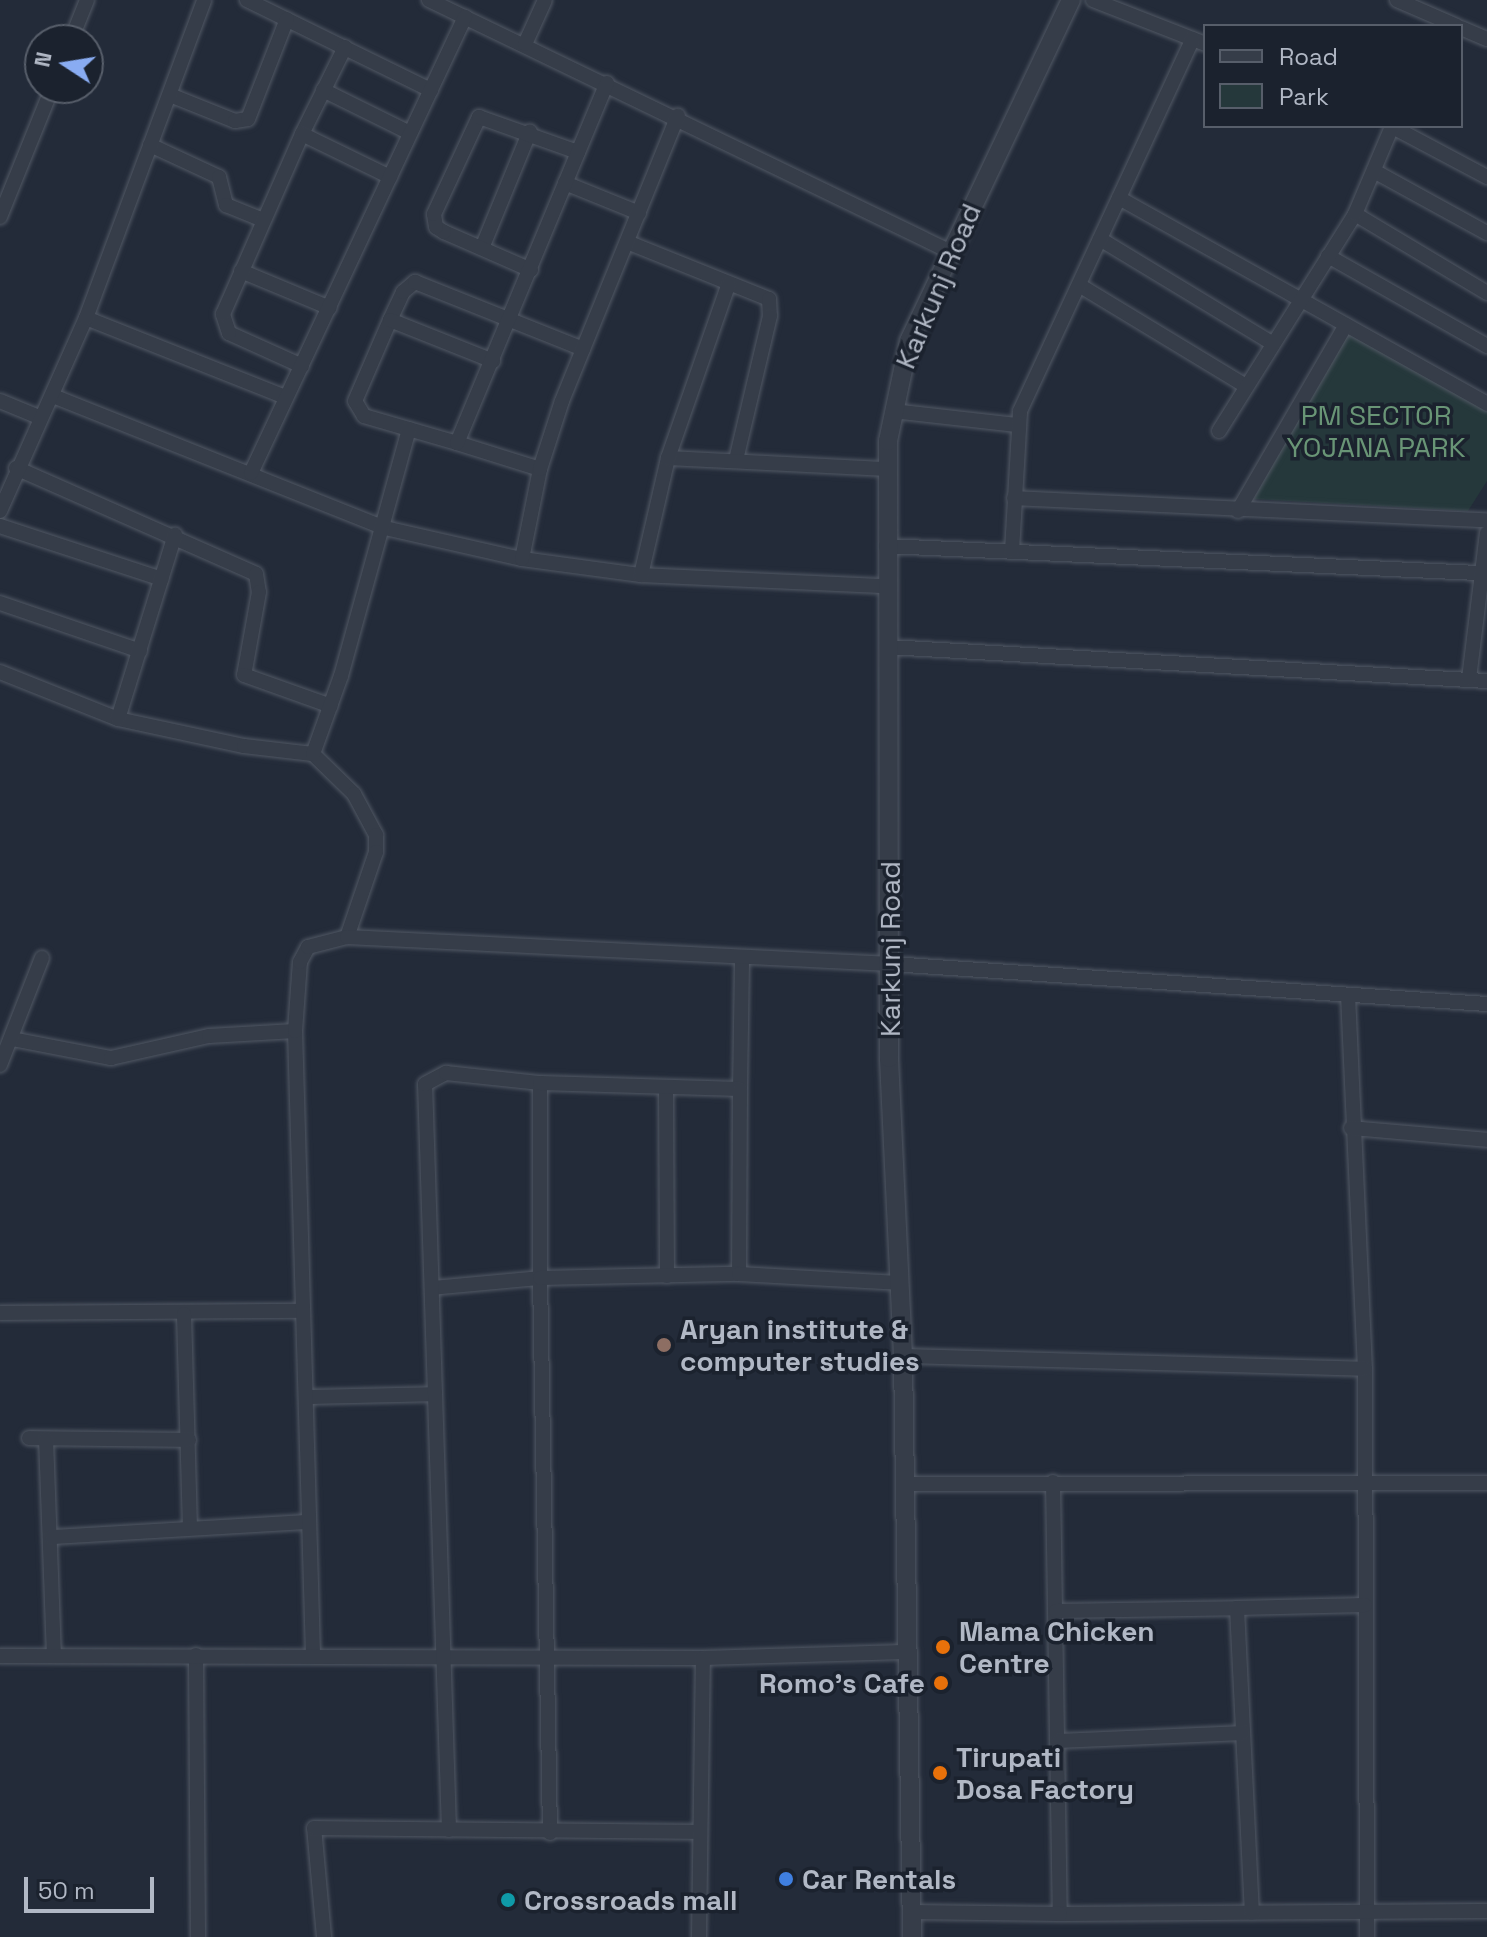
<!DOCTYPE html>
<html>
<head>
<meta charset="utf-8">
<style>
	body { margin:0 }
	#map { position:relative; width:1487px; height:1937px; overflow:hidden; background:#232b39; font-family:"Space Grotesk",sans-serif }
	div>[style] { position:absolute }
	.green>* { inset:0; background:#25383b }
	.roads { filter:drop-shadow(0 0 2px #515864) drop-shadow(0 0 2px #515864) }
	.minor>* { height:14px; margin:-7px; padding:0 7px; transform-origin:7px; border-radius:7px; background:#363d49 }
	.tertiary>* { height:18px; margin:-9px; padding:0 9px; transform-origin:9px; border-radius:9px; background:#363d49 }
	.dots>* { width:22px; height:22px; translate:-50% -50%; box-sizing:border-box; border:4px solid #1b222e; border-radius:50% }
	span { translate:-50% -50%; white-space:nowrap; text-align:center; line-height:1.15; -webkit-text-stroke:7px #1b222e; paint-order:stroke }
	.street-label { font-size:28px; color:#b1b8c5 }
	.park-label { font-size:28px; color:#699576 }
	.poi-label { font-size:28px; color:#b1b8c5; font-weight:700 }
	.left { translate:0 -50%; text-align:left }
	.right { translate:-100% -50%; text-align:right }
	.legend { position:absolute; left:1203px; top:24px; width:260px; height:104px; box-sizing:border-box; background:#1b222e; border:2px solid #575e6a; margin:0; padding:10px 14px; list-style:none; font-size:24px; color:#b1b8c5 }
	.legend li { display:flex; align-items:center; gap:16px; height:40px }
	.legend b { width:40px; border:2px solid #575e6a }
	.north { position:absolute; left:24px; top:24px; width:80px; height:80px; box-sizing:border-box; background:#1b222e; border:2px solid #575e6a; border-radius:50%; rotate:282deg; font-size:22px; font-weight:700; line-height:32px; text-align:center; color:#b1b8c5 }
	.north::after { content:''; display:block; margin:auto; width:28px; height:36px; background:#89acf2; clip-path:polygon(50% 0,100% 100%,50% 72%,0 100%) }
	.scale { position:absolute; left:24px; top:1877px; width:130px; height:36px; box-sizing:border-box; border:4px solid #b1b8c5; border-top:0; padding-left:10px; font-size:24px; line-height:28px; white-space:nowrap; color:#b1b8c5; -webkit-text-stroke:6px #1b222e; paint-order:stroke }
</style>
</head>
<body>
<div id="map">
	<div class="green">
		<i style="clip-path:polygon(1345px 325px,1487px 412px,1487px 481px,1468px 511px,1254px 499px)"></i>
	</div>
	<div class="roads">
		<div class="minor">
			<i style="left:247px;top:0;width:205px;rotate:26.1deg"></i>
			<i style="left:429px;top:0;width:577px;rotate:25.77deg"></i>
			<i style="left:1093px;top:0;width:120px;rotate:21.4deg"></i>
			<i style="left:1397px;top:0;width:65px;rotate:23.4deg"></i>
			<i style="left:1461px;top:28px;width:28px;rotate:23deg"></i>
			<i style="left:71px;top:40px;width:43px;rotate:-68.2deg"></i>
			<i style="left:525px;top:44px;width:48px;rotate:-65.6deg"></i>
			<i style="left:323px;top:90px;width:97px;rotate:26.3deg"></i>
			<i style="left:170px;top:95px;width:70px;rotate:21.8deg"></i>
			<i style="left:235px;top:121px;width:13px;rotate:-9deg"></i>
			<i style="left:248px;top:119px;width:107px;rotate:-68.7deg"></i>
			<i style="left:1391px;top:126px;width:109px;rotate:28deg"></i>
			<i style="left:302px;top:134px;width:97px;rotate:-63.7deg"></i>
			<i style="left:150px;top:145px;width:76px;rotate:24.9deg"></i>
			<i style="left:219px;top:177px;width:29px;rotate:76deg"></i>
			<i style="left:226px;top:205px;width:40px;rotate:22deg"></i>
			<i style="left:1374px;top:171px;width:129px;rotate:28.8deg"></i>
			<i style="left:565px;top:183px;width:80px;rotate:22.1deg"></i>
			<i style="left:1119px;top:198px;width:422px;rotate:29.2deg"></i>
			<i style="left:1355px;top:214px;width:154px;rotate:30.9deg"></i>
			<i style="left:0;top:217px;width:139px;rotate:-68deg"></i>
			<i style="left:1100px;top:239px;width:201px;rotate:31.2deg"></i>
			<i style="left:627px;top:242px;width:153px;rotate:21.9deg"></i>
			<i style="left:769px;top:299px;width:17px;rotate:87deg"></i>
			<i style="left:770px;top:316px;width:148px;rotate:103.3deg"></i>
			<i style="left:482px;top:248px;width:126px;rotate:-67.7deg"></i>
			<i style="left:1328px;top:256px;width:183px;rotate:29.5deg"></i>
			<i style="left:531px;top:270px;width:95px;rotate:-156.4deg"></i>
			<i style="left:444px;top:232px;width:9px;rotate:-148deg"></i>
			<i style="left:436px;top:227px;width:13px;rotate:-99deg"></i>
			<i style="left:434px;top:214px;width:107px;rotate:-65.1deg"></i>
			<i style="left:479px;top:117px;width:105px;rotate:19.5deg"></i>
			<i style="left:241px;top:271px;width:96px;rotate:22.6deg"></i>
			<i style="left:1079px;top:285px;width:195px;rotate:31.2deg"></i>
			<i style="left:86px;top:318px;width:215px;rotate:21.6deg"></i>
			<i style="left:390px;top:320px;width:31px;rotate:-65deg"></i>
			<i style="left:403px;top:292px;width:16px;rotate:-40deg"></i>
			<i style="left:415px;top:282px;width:181px;rotate:21.7deg"></i>
			<i style="left:302px;top:366px;width:80px;rotate:-155.7deg"></i>
			<i style="left:229px;top:333px;width:20px;rotate:-108deg"></i>
			<i style="left:223px;top:314px;width:197px;rotate:-66.3deg"></i>
			<i style="left:302px;top:134px;width:98px;rotate:26deg"></i>
			<i style="left:53px;top:396px;width:357px;rotate:21.7deg"></i>
			<i style="left:385px;top:528px;width:140px;rotate:12.8deg"></i>
			<i style="left:522px;top:559px;width:120px;rotate:7.7deg"></i>
			<i style="left:641px;top:575px;width:244px;rotate:2.6deg"></i>
			<i style="left:0;top:401px;width:44px;rotate:22.5deg"></i>
			<i style="left:893px;top:411px;width:124px;rotate:6.5deg"></i>
			<i style="left:1219px;top:431px;width:256px;rotate:-57.9deg"></i>
			<i style="left:1355px;top:214px;width:95px;rotate:-67deg"></i>
			<i style="left:457px;top:443px;width:97px;rotate:-163.8deg"></i>
			<i style="left:364px;top:416px;width:17px;rotate:-121deg"></i>
			<i style="left:355px;top:401px;width:88px;rotate:-66.6deg"></i>
			<i style="left:390px;top:320px;width:111px;rotate:21.7deg"></i>
			<i style="left:668px;top:458px;width:220px;rotate:2.9deg"></i>
			<i style="left:16px;top:468px;width:262px;rotate:23.8deg"></i>
			<i style="left:256px;top:574px;width:18px;rotate:81deg"></i>
			<i style="left:259px;top:592px;width:84px;rotate:100.2deg"></i>
			<i style="left:244px;top:675px;width:92px;rotate:19.6deg"></i>
			<i style="left:540px;top:469px;width:87px;rotate:-162.6deg"></i>
			<i style="left:457px;top:443px;width:390px;rotate:-67.4deg"></i>
			<i style="left:251px;top:473px;width:504px;rotate:-64.86deg"></i>
			<i style="left:1014px;top:498px;width:474px;rotate:2.7deg"></i>
			<i style="left:0;top:511px;width:211px;rotate:-66deg"></i>
			<i style="left:86px;top:318px;width:339px;rotate:-69.6deg"></i>
			<i style="left:1238px;top:511px;width:215px;rotate:-59.9deg"></i>
			<i style="left:0;top:526px;width:170px;rotate:18.1deg"></i>
			<i style="left:886px;top:546px;width:593px;rotate:2.61deg"></i>
			<i style="left:1012px;top:551px;width:140px;rotate:-86.7deg"></i>
			<i style="left:1020px;top:411px;width:410px;rotate:-65.1deg"></i>
			<i style="left:522px;top:559px;width:92px;rotate:-78.7deg"></i>
			<i style="left:540px;top:469px;width:71px;rotate:-72.1deg"></i>
			<i style="left:562px;top:401px;width:308px;rotate:-67.9deg"></i>
			<i style="left:641px;top:575px;width:120px;rotate:-77deg"></i>
			<i style="left:668px;top:458px;width:185px;rotate:-70.8deg"></i>
			<i style="left:0;top:603px;width:148px;rotate:18.9deg"></i>
			<i style="left:888px;top:647px;width:600px;rotate:3.25deg"></i>
			<i style="left:0;top:672px;width:127px;rotate:21.7deg"></i>
			<i style="left:118px;top:719px;width:129px;rotate:12.1deg"></i>
			<i style="left:244px;top:746px;width:69px;rotate:6.6deg"></i>
			<i style="left:313px;top:754px;width:57px;rotate:44.3deg"></i>
			<i style="left:354px;top:794px;width:47px;rotate:61.8deg"></i>
			<i style="left:376px;top:835px;width:17px;rotate:90deg"></i>
			<i style="left:376px;top:852px;width:90px;rotate:108.8deg"></i>
			<i style="left:1469px;top:679px;width:147px;rotate:-83deg"></i>
			<i style="left:118px;top:719px;width:193px;rotate:-72.8deg"></i>
			<i style="left:313px;top:754px;width:83px;rotate:-70.3deg"></i>
			<i style="left:341px;top:676px;width:256px;rotate:-74.6deg"></i>
			<i style="left:1348px;top:995px;width:374px;rotate:87.4deg"></i>
			<i style="left:1365px;top:1369px;width:568px;rotate:89.8deg"></i>
			<i style="left:12px;top:1039px;width:101px;rotate:10.9deg"></i>
			<i style="left:111px;top:1058px;width:100px;rotate:-12.7deg"></i>
			<i style="left:209px;top:1036px;width:86px;rotate:-3.3deg"></i>
			<i style="left:0;top:1065px;width:115px;rotate:-68.6deg"></i>
			<i style="left:666px;top:1087px;width:189px;rotate:89.7deg"></i>
			<i style="left:740px;top:1089px;width:131px;rotate:-89.1deg"></i>
			<i style="left:1351px;top:1128px;width:137px;rotate:5deg"></i>
			<i style="left:432px;top:1288px;width:108px;rotate:-5.3deg"></i>
			<i style="left:540px;top:1278px;width:195px;rotate:-90deg"></i>
			<i style="left:0;top:1313px;width:302px;rotate:-0.4deg"></i>
			<i style="left:184px;top:1314px;width:212px;rotate:88.4deg"></i>
			<i style="left:903px;top:1356px;width:462px;rotate:1.6deg"></i>
			<i style="left:306px;top:1397px;width:129px;rotate:-1.3deg"></i>
			<i style="left:29px;top:1438px;width:160px;rotate:0.7deg"></i>
			<i style="left:46px;top:1439px;width:215px;rotate:87.9deg"></i>
			<i style="left:1053px;top:1482px;width:432px;rotate:89.1deg"></i>
			<i style="left:1060px;top:1914px;width:427px;rotate:-0.4deg"></i>
			<i style="left:904px;top:1484px;width:583px;rotate:-0.1deg"></i>
			<i style="left:52px;top:1537px;width:256px;rotate:-3.4deg"></i>
			<i style="left:1237px;top:1608px;width:128px;rotate:-1.3deg"></i>
			<i style="left:1056px;top:1611px;width:181px;rotate:-0.9deg"></i>
			<i style="left:1237px;top:1608px;width:305px;rotate:87.2deg"></i>
			<i style="left:196px;top:1655px;width:282px;rotate:89.6deg"></i>
			<i style="left:313px;top:1655px;width:624px;rotate:-91.65deg"></i>
			<i style="left:295px;top:1031px;width:69px;rotate:-85.9deg"></i>
			<i style="left:300px;top:962px;width:17px;rotate:-62deg"></i>
			<i style="left:308px;top:947px;width:40px;rotate:-14.4deg"></i>
			<i style="left:347px;top:937px;width:545px;rotate:2.84deg"></i>
			<i style="left:891px;top:964px;width:597px;rotate:3.84deg"></i>
			<i style="left:0;top:1656px;width:703px;rotate:0.16deg"></i>
			<i style="left:703px;top:1658px;width:201px;rotate:-1.7deg"></i>
			<i style="left:1059px;top:1741px;width:184px;rotate:-2.5deg"></i>
			<i style="left:449px;top:1830px;width:746px;rotate:-91.84deg"></i>
			<i style="left:425px;top:1084px;width:24px;rotate:-28deg"></i>
			<i style="left:446px;top:1073px;width:95px;rotate:6.1deg"></i>
			<i style="left:540px;top:1083px;width:200px;rotate:1.7deg"></i>
			<i style="left:740px;top:1089px;width:185px;rotate:90.3deg"></i>
			<i style="left:550px;top:1833px;width:555px;rotate:-91.03deg"></i>
			<i style="left:540px;top:1278px;width:199px;rotate:-1.2deg"></i>
			<i style="left:739px;top:1274px;width:159px;rotate:3.2deg"></i>
			<i style="left:911px;top:1912px;width:149px;rotate:0.8deg"></i>
			<i style="left:324px;top:1937px;width:109px;rotate:-95.2deg"></i>
			<i style="left:314px;top:1828px;width:386px;rotate:0.6deg"></i>
			<i style="left:699px;top:1937px;width:279px;rotate:-89.2deg"></i>
		</div>
		<div class="tertiary">
			<i style="left:912px;top:1937px;width:581px;rotate:-90.89deg"></i>
			<i style="left:903px;top:1356px;width:298px;rotate:-92.7deg"></i>
			<i style="left:889px;top:1058px;width:617px;rotate:-90.09deg"></i>
			<i style="left:888px;top:441px;width:102px;rotate:-78.1deg"></i>
			<i style="left:909px;top:341px;width:378px;rotate:-64.6deg"></i>
		</div>
	</div>
	<div class="dots">
		<i style="left:664px;top:1345px;background:#8d6e63"></i>
		<i style="left:943px;top:1647px;background:#e8710a"></i>
		<i style="left:941px;top:1683px;background:#e8710a"></i>
		<i style="left:940px;top:1773px;background:#e8710a"></i>
		<i style="left:786px;top:1879px;background:#3f7fe0"></i>
		<i style="left:508px;top:1900px;background:#0f9aa8"></i>
	</div>
	<div class="street-label">
		<span style="left:938px;top:286px;rotate:-67deg">Karkunj Road</span>
		<span style="left:890px;top:949px;rotate:-90deg">Karkunj Road</span>
	</div>
	<div class="park-label">
		<span style="left:1376px;top:431px">PM SECTOR<br>YOJANA PARK</span>
	</div>
	<div class="poi-label">
		<span class="left" style="left:680px;top:1345px">Aryan institute &amp;<br>computer studies</span>
		<span class="left" style="left:959px;top:1647px">Mama Chicken<br>Centre</span>
		<span class="right" style="left:925px;top:1683px">Romo's Cafe</span>
		<span class="left" style="left:956px;top:1773px">Tirupati<br>Dosa Factory</span>
		<span class="left" style="left:802px;top:1879px">Car Rentals</span>
		<span class="left" style="left:524px;top:1900px">Crossroads mall</span>
	</div>
	<ul class="legend">
	<li><b style="height:10px;background:#363d49"></b>Road</li>
	<li><b style="height:22px;background:#25383b"></b>Park</li>
	</ul>
	<div class="north">N</div>
	<div class="scale">50 m</div>
</div>
</body>
</html>
